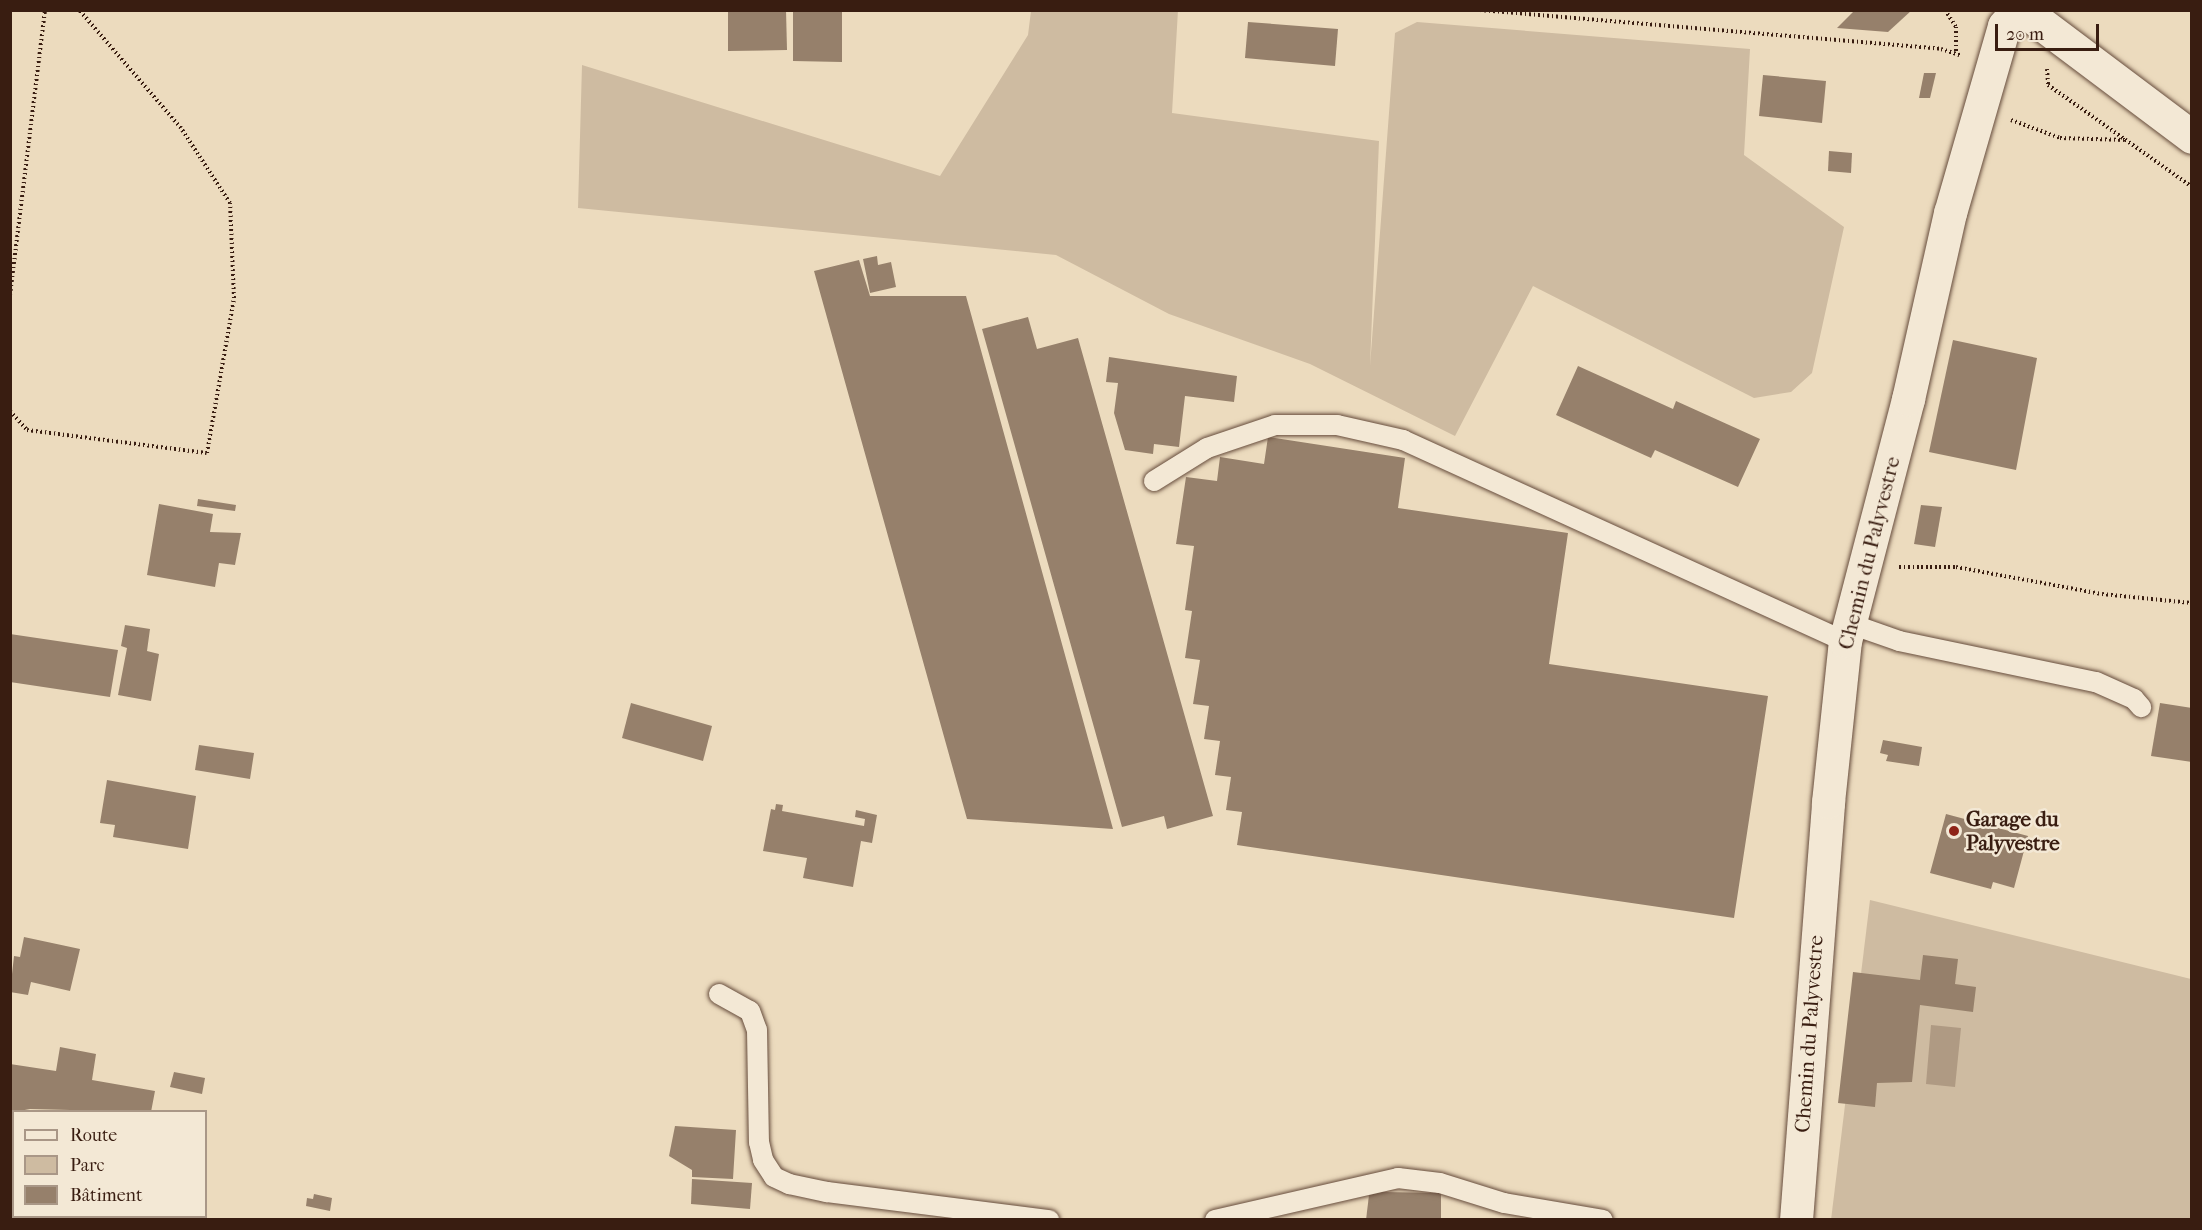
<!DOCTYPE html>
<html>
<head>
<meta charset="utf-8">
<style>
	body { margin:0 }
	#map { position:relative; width:2202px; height:1230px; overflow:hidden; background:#ecdbbe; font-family:"IM FELL French Canon",serif }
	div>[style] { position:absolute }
	.green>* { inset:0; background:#cebba1 }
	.water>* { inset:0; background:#af9a83 }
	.building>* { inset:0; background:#96806b }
	.path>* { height:4px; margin-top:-2px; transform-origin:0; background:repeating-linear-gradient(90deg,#391d11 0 1.5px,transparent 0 4.5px) }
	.roads { filter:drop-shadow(0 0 2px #664c3c) drop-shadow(0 0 2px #664c3c) }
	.lane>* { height:20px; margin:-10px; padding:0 10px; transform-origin:10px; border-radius:10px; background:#f3e8d5 }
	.street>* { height:33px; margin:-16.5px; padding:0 16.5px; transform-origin:16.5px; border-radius:16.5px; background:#f3e8d5 }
	.secondary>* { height:33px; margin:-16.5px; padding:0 16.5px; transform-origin:16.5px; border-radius:16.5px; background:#f3e8d5 }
	.dots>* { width:16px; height:16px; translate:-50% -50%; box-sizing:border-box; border:3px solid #f3e8d5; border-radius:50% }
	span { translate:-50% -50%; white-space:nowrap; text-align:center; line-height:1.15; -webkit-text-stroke:5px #f3e8d5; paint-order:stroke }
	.street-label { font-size:21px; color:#391d11 }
	.poi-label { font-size:21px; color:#391d11; font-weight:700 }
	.left { translate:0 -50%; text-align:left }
	.frame { position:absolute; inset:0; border:12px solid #391d11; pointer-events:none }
	.legend { position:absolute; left:12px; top:1110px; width:195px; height:108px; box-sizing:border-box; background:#f3e8d5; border:2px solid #a99787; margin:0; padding:8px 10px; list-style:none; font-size:18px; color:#391d11 }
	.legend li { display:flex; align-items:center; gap:12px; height:30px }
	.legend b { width:30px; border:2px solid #a99787 }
	.scale { position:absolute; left:1995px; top:24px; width:104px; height:27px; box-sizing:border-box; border:3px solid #391d11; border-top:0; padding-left:8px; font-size:18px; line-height:21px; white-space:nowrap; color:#391d11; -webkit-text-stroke:4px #f3e8d5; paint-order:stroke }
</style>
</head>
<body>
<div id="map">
	<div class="green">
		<i style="clip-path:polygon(1178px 10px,1172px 113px,1379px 141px,1370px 366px,1395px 33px,1417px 22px,1750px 49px,1744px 155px,1844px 227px,1812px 373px,1791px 392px,1754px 398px,1533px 286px,1455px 436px,1310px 364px,1169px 314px,1056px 255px,578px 208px,582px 65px,940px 176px,1028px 35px,1031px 11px)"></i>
		<i style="clip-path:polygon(1870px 900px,2191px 979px,2191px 1219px,1831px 1220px)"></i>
	</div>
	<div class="water">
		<i style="clip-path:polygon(1931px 1025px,1961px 1028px,1955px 1087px,1926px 1084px)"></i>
	</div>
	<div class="building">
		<i style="clip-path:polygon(728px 10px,786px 10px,787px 50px,728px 51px)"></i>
		<i style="clip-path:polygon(793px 10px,842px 10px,842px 62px,793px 61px)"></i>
		<i style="clip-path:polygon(1855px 10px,1912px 10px,1888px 32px,1837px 28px)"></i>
		<i style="clip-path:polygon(1248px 22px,1338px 29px,1335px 66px,1245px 58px)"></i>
		<i style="clip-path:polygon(1924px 73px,1936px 73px,1930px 98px,1919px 98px)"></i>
		<i style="clip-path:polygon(1763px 75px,1826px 81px,1822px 123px,1759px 116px)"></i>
		<i style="clip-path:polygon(1829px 151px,1852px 153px,1851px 173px,1828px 171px)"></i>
		<i style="clip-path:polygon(877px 256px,878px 265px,891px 262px,896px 287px,870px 293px,863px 259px)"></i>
		<i style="clip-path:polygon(859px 260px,870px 296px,966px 296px,1113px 829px,967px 819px,814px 271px)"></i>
		<i style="clip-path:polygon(1028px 317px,1037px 349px,1078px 338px,1213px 816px,1167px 829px,1164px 816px,1122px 827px,982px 329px)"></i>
		<i style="clip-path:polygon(1953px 340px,2037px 358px,2016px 470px,1929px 452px)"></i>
		<i style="clip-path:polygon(1109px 357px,1237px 376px,1234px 402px,1185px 396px,1179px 447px,1154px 444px,1153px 454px,1125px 450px,1114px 413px,1118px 383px,1106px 382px)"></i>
		<i style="clip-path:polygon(1578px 366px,1673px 409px,1676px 401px,1760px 439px,1738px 487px,1655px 450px,1651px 458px,1556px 415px)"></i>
		<i style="clip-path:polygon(1268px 437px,1405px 458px,1398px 508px,1568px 533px,1549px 664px,1768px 696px,1734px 918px,1237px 845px,1242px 812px,1226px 810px,1231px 777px,1215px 775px,1220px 741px,1204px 739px,1209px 706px,1193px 704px,1200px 660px,1185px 658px,1192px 611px,1185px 610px,1194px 546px,1176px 544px,1186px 477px,1217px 481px,1220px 457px,1264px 464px)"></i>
		<i style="clip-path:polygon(198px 499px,236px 505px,235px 511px,197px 506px)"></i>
		<i style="clip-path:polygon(159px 504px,213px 514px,210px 532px,241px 533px,235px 565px,219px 563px,215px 587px,147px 575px)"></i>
		<i style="clip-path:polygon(1921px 505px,1942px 507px,1935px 547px,1914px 544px)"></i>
		<i style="clip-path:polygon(125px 625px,150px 629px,147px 651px,159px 654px,151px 701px,118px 695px,127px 648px,121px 646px)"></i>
		<i style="clip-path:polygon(10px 634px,118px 650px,110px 697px,10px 682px)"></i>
		<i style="clip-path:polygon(631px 703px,712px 726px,703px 761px,622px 738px)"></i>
		<i style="clip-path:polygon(2160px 703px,2192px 708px,2192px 762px,2151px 756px)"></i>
		<i style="clip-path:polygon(1883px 740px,1922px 747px,1919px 766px,1886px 761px,1888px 755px,1880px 753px)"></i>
		<i style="clip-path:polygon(199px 745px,254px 753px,250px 779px,195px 770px)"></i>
		<i style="clip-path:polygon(107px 780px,196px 796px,188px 849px,113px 837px,115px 825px,100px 823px)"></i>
		<i style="clip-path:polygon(776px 804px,783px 805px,782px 811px,864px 826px,865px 819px,855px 817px,856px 810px,877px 815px,872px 843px,861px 841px,853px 887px,803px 878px,807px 858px,763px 851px,771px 809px,775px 810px)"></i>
		<i style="clip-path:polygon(1946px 814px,2028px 836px,2014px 888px,1993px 882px,1991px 889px,1930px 873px)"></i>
		<i style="clip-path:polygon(24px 937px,80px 949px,70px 991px,31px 982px,28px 995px,10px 992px,14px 956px,20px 957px)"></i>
		<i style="clip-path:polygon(1923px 955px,1958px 959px,1955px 984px,1976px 987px,1973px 1012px,1920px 1005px,1912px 1082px,1877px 1083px,1875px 1107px,1838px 1103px,1853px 972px,1920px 980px)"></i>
		<i style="clip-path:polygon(60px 1047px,96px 1054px,92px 1080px,155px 1091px,151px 1112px,30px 1109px,14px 1112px,10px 1117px,10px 1064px,56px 1071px)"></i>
		<i style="clip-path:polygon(174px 1072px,205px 1078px,202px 1094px,170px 1087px)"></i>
		<i style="clip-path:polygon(675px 1126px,736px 1130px,733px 1179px,692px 1177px,692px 1170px,669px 1156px)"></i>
		<i style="clip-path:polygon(692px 1179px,752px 1183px,750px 1209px,691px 1204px)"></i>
		<i style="clip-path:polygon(1382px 1192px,1441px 1193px,1441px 1220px,1366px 1220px,1369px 1195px)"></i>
		<i style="clip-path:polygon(314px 1194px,332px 1198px,330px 1211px,306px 1206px,307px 1198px,313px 1199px)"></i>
	</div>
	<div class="path">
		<i style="left:1480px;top:10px;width:463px;rotate:4.8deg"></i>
		<i style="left:1941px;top:49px;width:20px;rotate:18deg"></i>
		<i style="left:1945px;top:10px;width:20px;rotate:57deg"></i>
		<i style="left:1956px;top:27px;width:27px;rotate:90deg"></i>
		<i style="left:2047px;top:69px;width:16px;rotate:86deg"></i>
		<i style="left:2048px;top:85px;width:176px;rotate:35.3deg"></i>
		<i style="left:2011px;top:120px;width:52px;rotate:20.2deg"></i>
		<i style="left:2060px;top:138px;width:66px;rotate:1.7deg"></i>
		<i style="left:10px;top:295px;width:287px;rotate:-83deg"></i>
		<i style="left:10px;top:411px;width:25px;rotate:48deg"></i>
		<i style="left:27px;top:430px;width:181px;rotate:7.3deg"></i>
		<i style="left:207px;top:453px;width:157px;rotate:-80.1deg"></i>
		<i style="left:234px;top:298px;width:95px;rotate:-92.4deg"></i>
		<i style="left:230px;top:203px;width:90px;rotate:-123.2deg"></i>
		<i style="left:181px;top:128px;width:156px;rotate:-130.8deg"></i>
		<i style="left:1899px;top:567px;width:57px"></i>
		<i style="left:1956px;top:567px;width:148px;rotate:10.5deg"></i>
		<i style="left:2102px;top:594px;width:90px;rotate:5.7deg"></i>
	</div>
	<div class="roads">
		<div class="lane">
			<i style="left:1154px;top:481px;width:62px;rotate:-31.9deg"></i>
			<i style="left:1207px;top:448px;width:72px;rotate:-18.7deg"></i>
			<i style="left:1275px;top:425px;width:62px"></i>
			<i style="left:1337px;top:425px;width:68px;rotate:12.8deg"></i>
			<i style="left:1403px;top:440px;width:486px;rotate:24.5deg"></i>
			<i style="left:1848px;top:623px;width:54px;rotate:19.4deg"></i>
			<i style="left:1899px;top:641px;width:201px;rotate:11.8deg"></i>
			<i style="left:2096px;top:682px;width:42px;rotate:24.1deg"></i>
			<i style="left:2134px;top:699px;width:11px;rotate:49deg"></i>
			<i style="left:719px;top:994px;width:35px;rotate:29deg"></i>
			<i style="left:750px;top:1011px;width:20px;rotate:70deg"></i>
			<i style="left:757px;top:1030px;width:112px;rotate:89deg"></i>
			<i style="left:759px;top:1142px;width:18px;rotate:77deg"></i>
			<i style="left:763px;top:1160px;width:20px;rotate:57deg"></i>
			<i style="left:774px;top:1177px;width:17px;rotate:25deg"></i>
			<i style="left:789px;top:1184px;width:39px;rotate:12deg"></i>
			<i style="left:827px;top:1192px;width:224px;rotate:7.2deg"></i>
			<i style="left:1215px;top:1220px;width:188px;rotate:-12.9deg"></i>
			<i style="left:1398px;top:1178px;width:42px;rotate:6.8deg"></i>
			<i style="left:1440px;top:1183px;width:67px;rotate:17.4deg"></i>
			<i style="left:1504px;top:1203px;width:100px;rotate:9.7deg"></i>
		</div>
		<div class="street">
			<i style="left:1796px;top:1220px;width:419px;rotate:-85.6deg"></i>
			<i style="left:1828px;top:802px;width:162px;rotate:-84deg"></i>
			<i style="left:1845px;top:641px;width:250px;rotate:-75.4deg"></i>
			<i style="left:1908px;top:399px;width:191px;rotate:-77.3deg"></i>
			<i style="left:1950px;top:213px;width:195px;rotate:-73.9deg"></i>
			<i style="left:2004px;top:26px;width:21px;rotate:-51deg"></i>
		</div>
		<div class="secondary">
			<i style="left:2023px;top:10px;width:211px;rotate:36.9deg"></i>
		</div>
	</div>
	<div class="dots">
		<i style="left:1954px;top:831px;background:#8f2418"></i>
	</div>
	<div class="street-label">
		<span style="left:1869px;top:553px;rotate:-76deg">Chemin du Palyvestre</span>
		<span style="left:1809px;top:1034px;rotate:-86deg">Chemin du Palyvestre</span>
	</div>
	<div class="poi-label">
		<span class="left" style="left:1966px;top:831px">Garage du<br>Palyvestre</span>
	</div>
	<div class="frame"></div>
	<ul class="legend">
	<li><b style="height:8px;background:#f3e8d5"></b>Route</li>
	<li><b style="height:16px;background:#cebba1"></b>Parc</li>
	<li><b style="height:16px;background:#96806b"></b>Bâtiment</li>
	</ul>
	<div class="scale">20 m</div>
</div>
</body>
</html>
